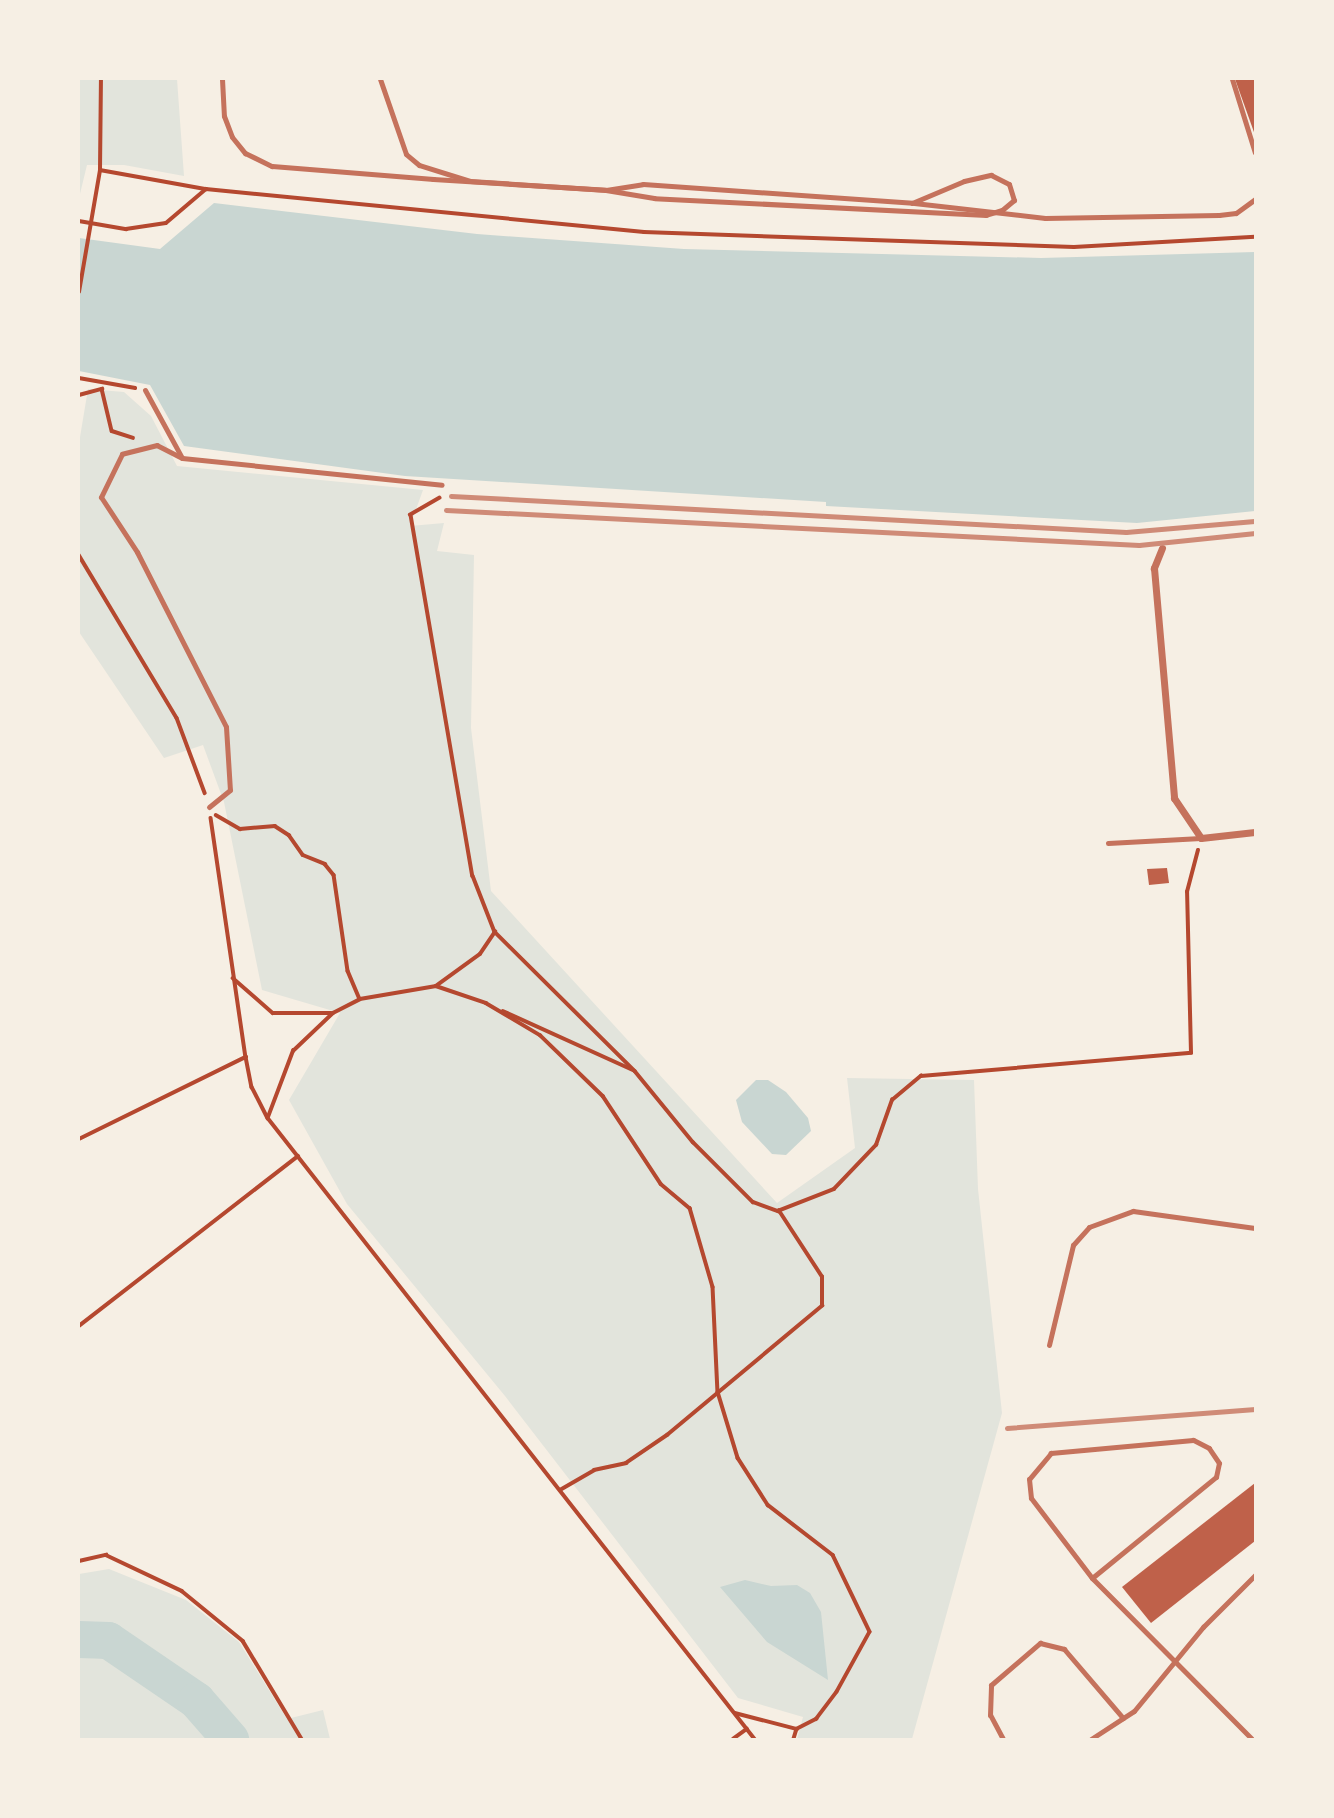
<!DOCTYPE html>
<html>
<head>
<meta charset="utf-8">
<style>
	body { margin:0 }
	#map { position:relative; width:1334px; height:1818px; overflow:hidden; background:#f6efe4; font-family:Quicksand,sans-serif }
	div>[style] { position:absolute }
	.green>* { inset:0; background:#e2e4dc }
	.water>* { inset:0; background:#c9d6d2 }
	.river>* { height:37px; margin:-18.5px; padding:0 18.5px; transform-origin:18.5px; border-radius:18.5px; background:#c9d6d2 }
	.building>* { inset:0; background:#bf614a }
	.path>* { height:3.5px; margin:-1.75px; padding:0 1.75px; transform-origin:1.75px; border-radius:1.75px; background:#b5482f }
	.service>* { height:5px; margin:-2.5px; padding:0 2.5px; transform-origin:2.5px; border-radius:2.5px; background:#c5725c }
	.minor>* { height:7px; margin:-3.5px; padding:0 3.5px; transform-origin:3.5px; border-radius:3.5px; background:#c5725c }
	.rail>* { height:5px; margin:-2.5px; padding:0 2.5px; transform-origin:2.5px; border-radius:2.5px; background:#cf8b77 }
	span { translate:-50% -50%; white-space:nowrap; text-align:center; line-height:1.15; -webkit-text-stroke:7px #f6efe4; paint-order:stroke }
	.frame { position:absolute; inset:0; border:80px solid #f6efe4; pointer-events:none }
</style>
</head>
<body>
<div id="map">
	<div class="green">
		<i style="clip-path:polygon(79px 79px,177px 79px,184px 176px,124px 165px,87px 165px,79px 198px)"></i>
		<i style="clip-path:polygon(88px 389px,124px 392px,151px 416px,177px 466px,423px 490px,410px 526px,444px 523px,437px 551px,474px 555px,471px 728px,491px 891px,777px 1203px,855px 1148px,847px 1078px,974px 1080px,978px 1189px,1002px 1413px,912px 1739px,797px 1739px,803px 1717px,738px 1698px,505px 1396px,347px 1204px,289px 1100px,340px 1013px,262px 990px,224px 802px,203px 745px,164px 758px,79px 632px,79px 443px)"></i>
		<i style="clip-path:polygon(109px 1569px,186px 1600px,239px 1642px,287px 1719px,323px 1710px,330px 1739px,79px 1739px,79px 1574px)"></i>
	</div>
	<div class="water">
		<i style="clip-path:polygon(214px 203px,477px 234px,684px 249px,1041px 258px,1255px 252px,1255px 511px,1137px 523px,826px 506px,826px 502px,405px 476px,184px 446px,150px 385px,79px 371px,79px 238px,160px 249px)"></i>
		<i style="clip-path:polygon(756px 1080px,768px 1080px,786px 1092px,808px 1118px,811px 1131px,786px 1155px,772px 1154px,742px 1122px,736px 1100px)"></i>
		<i style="clip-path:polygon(745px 1580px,771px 1586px,797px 1585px,810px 1593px,821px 1612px,828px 1680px,767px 1642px,720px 1587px)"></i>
	</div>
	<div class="river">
		<i style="left:79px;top:1639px;width:29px;rotate:2deg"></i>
		<i style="left:108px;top:1640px;width:107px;rotate:34.3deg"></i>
		<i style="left:196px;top:1700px;width:52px;rotate:48.9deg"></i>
	</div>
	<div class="building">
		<i style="clip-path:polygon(1235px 79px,1255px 79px,1255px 135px)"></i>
		<i style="clip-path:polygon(1167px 868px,1169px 883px,1149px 885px,1147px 869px)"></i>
		<i style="clip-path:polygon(1255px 1483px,1255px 1541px,1151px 1623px,1122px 1587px)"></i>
	</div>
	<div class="path">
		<i style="left:100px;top:170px;width:108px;rotate:10.2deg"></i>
		<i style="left:206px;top:189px;width:440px;rotate:5.6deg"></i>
		<i style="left:644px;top:232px;width:430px;rotate:2deg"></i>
		<i style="left:1074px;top:247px;width:181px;rotate:-3.2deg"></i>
		<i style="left:79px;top:221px;width:48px;rotate:9.7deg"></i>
		<i style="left:126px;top:229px;width:40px;rotate:-8.5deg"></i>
		<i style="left:166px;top:223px;width:52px;rotate:-40.4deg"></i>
		<i style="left:79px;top:292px;width:124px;rotate:-80.2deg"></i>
		<i style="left:100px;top:170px;width:91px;rotate:-89.4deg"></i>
		<i style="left:79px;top:378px;width:57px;rotate:10.1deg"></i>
		<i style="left:79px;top:395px;width:24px;rotate:-15deg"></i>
		<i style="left:102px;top:389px;width:43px;rotate:76.6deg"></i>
		<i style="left:112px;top:431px;width:22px;rotate:18deg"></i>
		<i style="left:440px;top:498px;width:34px;rotate:150deg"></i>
		<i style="left:411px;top:515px;width:366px;rotate:80.3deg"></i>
		<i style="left:473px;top:876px;width:60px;rotate:68.6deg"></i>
		<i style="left:495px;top:932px;width:197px;rotate:44.8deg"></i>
		<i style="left:635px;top:1071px;width:92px;rotate:50.8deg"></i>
		<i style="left:693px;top:1142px;width:85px;rotate:45deg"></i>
		<i style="left:753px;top:1202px;width:27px;rotate:20deg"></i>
		<i style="left:778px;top:1211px;width:60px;rotate:-21.4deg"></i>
		<i style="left:834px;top:1189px;width:61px;rotate:-46.3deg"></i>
		<i style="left:876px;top:1145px;width:48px;rotate:-70.4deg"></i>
		<i style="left:892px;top:1100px;width:38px;rotate:-40deg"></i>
		<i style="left:921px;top:1076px;width:271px;rotate:-4.9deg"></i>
		<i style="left:1191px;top:1053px;width:161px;rotate:-91.4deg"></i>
		<i style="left:1187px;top:892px;width:43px;rotate:-75.3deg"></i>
		<i style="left:79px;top:555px;width:190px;rotate:59deg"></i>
		<i style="left:177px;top:718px;width:80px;rotate:69.5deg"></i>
		<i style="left:216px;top:815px;width:28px;rotate:30deg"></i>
		<i style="left:240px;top:829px;width:35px;rotate:-5deg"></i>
		<i style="left:275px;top:826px;width:17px;rotate:33deg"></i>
		<i style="left:289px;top:835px;width:24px;rotate:55deg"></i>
		<i style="left:303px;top:855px;width:24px;rotate:22deg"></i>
		<i style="left:325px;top:864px;width:14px;rotate:51deg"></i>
		<i style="left:334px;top:875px;width:97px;rotate:81.7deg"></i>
		<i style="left:348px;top:971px;width:30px;rotate:67deg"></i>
		<i style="left:211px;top:818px;width:242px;rotate:81.7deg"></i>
		<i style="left:246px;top:1057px;width:31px;rotate:79deg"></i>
		<i style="left:252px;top:1087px;width:35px;rotate:63deg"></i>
		<i style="left:268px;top:1118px;width:789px;rotate:51.9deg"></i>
		<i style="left:233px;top:978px;width:53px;rotate:41.2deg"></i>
		<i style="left:273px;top:1013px;width:58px"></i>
		<i style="left:436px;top:986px;width:54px;rotate:-36deg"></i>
		<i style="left:480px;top:954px;width:27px;rotate:-56deg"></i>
		<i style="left:486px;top:1003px;width:63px;rotate:30.7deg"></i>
		<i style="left:540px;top:1035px;width:88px;rotate:44.1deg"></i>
		<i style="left:603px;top:1096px;width:105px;rotate:56.6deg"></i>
		<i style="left:661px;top:1184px;width:38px;rotate:40deg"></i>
		<i style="left:690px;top:1208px;width:82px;rotate:73.8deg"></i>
		<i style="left:713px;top:1287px;width:105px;rotate:87.3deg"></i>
		<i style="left:718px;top:1392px;width:69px;rotate:73.1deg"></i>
		<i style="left:738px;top:1458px;width:56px;rotate:57.4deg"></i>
		<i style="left:768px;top:1505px;width:82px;rotate:37.6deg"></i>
		<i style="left:833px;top:1555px;width:85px;rotate:64.3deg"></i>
		<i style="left:870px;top:1632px;width:68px;rotate:118.8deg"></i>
		<i style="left:837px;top:1692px;width:34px;rotate:127deg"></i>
		<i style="left:817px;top:1719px;width:22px;rotate:153deg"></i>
		<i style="left:797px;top:1729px;width:10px;rotate:107deg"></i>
		<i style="left:503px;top:1011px;width:143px;rotate:24.4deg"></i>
		<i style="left:268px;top:1117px;width:71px;rotate:-69.3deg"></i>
		<i style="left:293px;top:1051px;width:55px;rotate:-43.5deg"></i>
		<i style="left:333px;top:1013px;width:30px;rotate:-27deg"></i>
		<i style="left:360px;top:999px;width:77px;rotate:-9.7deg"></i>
		<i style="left:436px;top:986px;width:53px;rotate:18.8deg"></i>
		<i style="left:79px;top:1139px;width:186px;rotate:-26.2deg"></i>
		<i style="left:79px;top:1326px;width:277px;rotate:-37.8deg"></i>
		<i style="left:560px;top:1490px;width:39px;rotate:-30deg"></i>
		<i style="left:594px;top:1470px;width:33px;rotate:-12deg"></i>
		<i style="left:626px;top:1463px;width:50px;rotate:-34.3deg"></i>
		<i style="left:667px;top:1435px;width:202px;rotate:-39.8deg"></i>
		<i style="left:822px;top:1306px;width:29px;rotate:-90deg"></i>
		<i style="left:822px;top:1277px;width:79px;rotate:-123.1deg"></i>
		<i style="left:79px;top:1561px;width:28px;rotate:-13deg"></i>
		<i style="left:106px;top:1555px;width:84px;rotate:25.3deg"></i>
		<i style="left:182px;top:1591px;width:79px;rotate:39.3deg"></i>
		<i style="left:243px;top:1641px;width:114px;rotate:59deg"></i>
		<i style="left:735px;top:1713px;width:64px;rotate:14.5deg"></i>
		<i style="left:733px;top:1739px;width:17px;rotate:-36deg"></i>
	</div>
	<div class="service">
		<i style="left:222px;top:79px;width:37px;rotate:87deg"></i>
		<i style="left:224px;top:116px;width:22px;rotate:69deg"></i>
		<i style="left:232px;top:137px;width:21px;rotate:51deg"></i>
		<i style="left:245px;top:153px;width:30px;rotate:26deg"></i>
		<i style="left:272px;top:166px;width:162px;rotate:4.6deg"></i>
		<i style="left:433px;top:179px;width:173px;rotate:3.6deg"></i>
		<i style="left:606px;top:190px;width:37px;rotate:-9deg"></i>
		<i style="left:643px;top:184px;width:270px;rotate:4deg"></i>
		<i style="left:912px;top:203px;width:56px;rotate:-22.9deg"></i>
		<i style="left:964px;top:181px;width:28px;rotate:-13deg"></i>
		<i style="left:991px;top:175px;width:20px;rotate:27deg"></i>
		<i style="left:1009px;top:184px;width:17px;rotate:73deg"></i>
		<i style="left:1014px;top:200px;width:16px;rotate:140deg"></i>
		<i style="left:1002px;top:210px;width:17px;rotate:163deg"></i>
		<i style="left:986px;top:215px;width:332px;rotate:-177.1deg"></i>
		<i style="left:654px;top:198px;width:49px;rotate:-170.5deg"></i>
		<i style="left:606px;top:190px;width:136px;rotate:-176.2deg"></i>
		<i style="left:470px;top:181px;width:53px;rotate:-162.6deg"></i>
		<i style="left:419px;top:165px;width:17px;rotate:-140deg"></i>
		<i style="left:406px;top:154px;width:79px;rotate:-109.1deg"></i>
		<i style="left:1232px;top:79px;width:77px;rotate:72.7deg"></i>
		<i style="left:914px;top:203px;width:132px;rotate:6.5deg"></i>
		<i style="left:1045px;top:218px;width:174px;rotate:-1deg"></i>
		<i style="left:1219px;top:215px;width:17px;rotate:-7deg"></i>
		<i style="left:1236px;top:213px;width:24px;rotate:-36deg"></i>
		<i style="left:145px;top:390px;width:77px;rotate:61.4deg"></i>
		<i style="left:182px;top:458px;width:28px;rotate:-153deg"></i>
		<i style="left:157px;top:445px;width:36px;rotate:166deg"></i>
		<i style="left:122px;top:454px;width:48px;rotate:116deg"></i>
		<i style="left:101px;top:497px;width:66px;rotate:56.8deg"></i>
		<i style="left:137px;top:552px;width:196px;rotate:63deg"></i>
		<i style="left:226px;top:727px;width:63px;rotate:86.4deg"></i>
		<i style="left:230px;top:790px;width:27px;rotate:141deg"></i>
		<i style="left:182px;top:458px;width:261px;rotate:5.9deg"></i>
		<i style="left:1108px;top:843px;width:93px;rotate:-3.1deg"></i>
		<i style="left:1049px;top:1345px;width:103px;rotate:-76.5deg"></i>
		<i style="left:1073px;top:1245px;width:24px;rotate:-48deg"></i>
		<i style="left:1089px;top:1227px;width:47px;rotate:-20deg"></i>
		<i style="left:1133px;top:1211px;width:123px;rotate:7.9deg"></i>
		<i style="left:1092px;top:1578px;width:160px;rotate:-39.2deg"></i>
		<i style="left:1216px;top:1477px;width:14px;rotate:-78deg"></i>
		<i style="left:1219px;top:1463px;width:18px;rotate:-124deg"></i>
		<i style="left:1209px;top:1448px;width:18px;rotate:-153deg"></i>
		<i style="left:1193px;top:1440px;width:143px;rotate:174.8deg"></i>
		<i style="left:1051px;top:1453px;width:34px;rotate:130deg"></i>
		<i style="left:1029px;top:1479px;width:19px;rotate:84deg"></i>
		<i style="left:1031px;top:1498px;width:101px;rotate:52.7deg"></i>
		<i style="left:1092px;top:1578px;width:227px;rotate:45.2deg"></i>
		<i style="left:1003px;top:1739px;width:27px;rotate:-118deg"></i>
		<i style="left:990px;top:1715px;width:30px;rotate:-88deg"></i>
		<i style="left:991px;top:1685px;width:65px;rotate:-40.6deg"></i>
		<i style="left:1040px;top:1643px;width:25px;rotate:14deg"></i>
		<i style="left:1064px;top:1649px;width:91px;rotate:49.5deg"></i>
		<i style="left:1091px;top:1739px;width:51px;rotate:-33.1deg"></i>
		<i style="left:1134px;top:1711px;width:109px;rotate:-50.6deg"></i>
		<i style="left:1203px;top:1627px;width:74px;rotate:-45deg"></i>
	</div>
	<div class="minor">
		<i style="left:1162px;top:548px;width:22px;rotate:112deg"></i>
		<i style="left:1154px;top:568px;width:231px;rotate:85deg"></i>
		<i style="left:1174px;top:798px;width:48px;rotate:56deg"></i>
		<i style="left:1201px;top:838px;width:54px;rotate:-6.3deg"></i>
	</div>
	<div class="rail">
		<i style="left:451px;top:496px;width:676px;rotate:3.05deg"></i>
		<i style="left:1126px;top:532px;width:129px;rotate:-4.9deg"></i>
		<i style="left:446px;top:510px;width:694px;rotate:2.89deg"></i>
		<i style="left:1139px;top:545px;width:117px;rotate:-5.9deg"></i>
		<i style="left:1007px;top:1428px;width:249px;rotate:-4.4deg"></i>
	</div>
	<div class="frame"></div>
</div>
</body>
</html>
